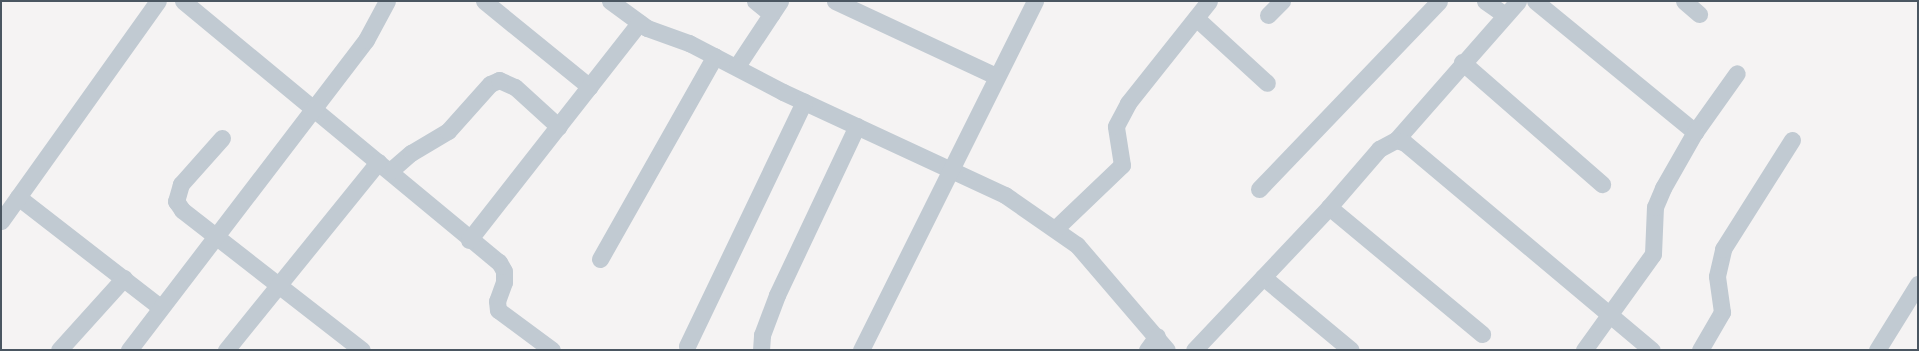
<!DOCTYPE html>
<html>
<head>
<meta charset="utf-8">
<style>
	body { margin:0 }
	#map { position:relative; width:1919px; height:351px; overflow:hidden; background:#f5f3f3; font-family:Barlow,sans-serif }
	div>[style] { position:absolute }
	.minor>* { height:17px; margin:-8.5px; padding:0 8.5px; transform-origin:8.5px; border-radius:8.5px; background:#c1cad2 }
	span { translate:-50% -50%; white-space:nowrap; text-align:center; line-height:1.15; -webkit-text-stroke:3.5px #fff; paint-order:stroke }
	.frame { position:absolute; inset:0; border:2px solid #4a5661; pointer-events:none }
</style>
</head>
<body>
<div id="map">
	<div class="minor">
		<i style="left:183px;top:1px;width:410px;rotate:39.6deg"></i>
		<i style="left:499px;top:262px;width:10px;rotate:61deg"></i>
		<i style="left:504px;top:271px;width:11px;rotate:90deg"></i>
		<i style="left:504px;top:282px;width:20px;rotate:110deg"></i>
		<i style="left:497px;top:301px;width:9px;rotate:84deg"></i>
		<i style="left:498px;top:310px;width:67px;rotate:36.5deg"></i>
		<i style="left:484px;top:1px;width:136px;rotate:39.1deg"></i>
		<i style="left:610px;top:1px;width:46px;rotate:36.1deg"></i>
		<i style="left:647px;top:28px;width:45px;rotate:19.7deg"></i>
		<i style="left:689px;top:43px;width:106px;rotate:27.5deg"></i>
		<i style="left:783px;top:92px;width:245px;rotate:24.9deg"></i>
		<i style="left:1005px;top:195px;width:88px;rotate:34.8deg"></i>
		<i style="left:1077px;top:245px;width:138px;rotate:49.4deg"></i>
		<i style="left:755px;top:1px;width:21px;rotate:39deg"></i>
		<i style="left:835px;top:1px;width:178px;rotate:25deg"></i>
		<i style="left:1485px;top:1px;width:24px;rotate:35deg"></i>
		<i style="left:1535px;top:1px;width:207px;rotate:39.3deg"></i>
		<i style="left:1684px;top:1px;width:20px;rotate:41deg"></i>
		<i style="left:1268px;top:15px;width:20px;rotate:-45deg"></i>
		<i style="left:1196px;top:18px;width:96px;rotate:42.5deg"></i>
		<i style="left:1462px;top:62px;width:186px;rotate:41.1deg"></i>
		<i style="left:737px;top:66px;width:78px;rotate:-56.5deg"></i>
		<i style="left:222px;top:138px;width:62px;rotate:131.7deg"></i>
		<i style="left:181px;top:184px;width:18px;rotate:106deg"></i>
		<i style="left:176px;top:201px;width:11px;rotate:56deg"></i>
		<i style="left:182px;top:210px;width:228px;rotate:37.9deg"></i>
		<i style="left:1396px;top:140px;width:185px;rotate:-48.7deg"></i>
		<i style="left:390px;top:171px;width:28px;rotate:-41deg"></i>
		<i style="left:411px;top:153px;width:43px;rotate:-30.7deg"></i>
		<i style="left:448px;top:131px;width:63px;rotate:-48.2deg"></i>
		<i style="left:490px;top:84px;width:10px;rotate:-24deg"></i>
		<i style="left:499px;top:80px;width:17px;rotate:24deg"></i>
		<i style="left:515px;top:87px;width:59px;rotate:42.3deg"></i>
		<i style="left:1259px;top:189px;width:260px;rotate:-46.2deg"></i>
		<i style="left:18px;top:197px;width:180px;rotate:37.8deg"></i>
		<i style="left:1329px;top:207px;width:199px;rotate:39.7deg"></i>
		<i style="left:1px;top:221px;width:270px;rotate:-54.5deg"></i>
		<i style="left:1056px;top:228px;width:91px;rotate:-43.7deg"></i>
		<i style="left:1122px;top:165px;width:39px;rotate:-99deg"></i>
		<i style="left:1116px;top:126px;width:26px;rotate:-62deg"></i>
		<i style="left:1128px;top:103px;width:130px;rotate:-51.5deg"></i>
		<i style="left:469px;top:240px;width:276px;rotate:-51.9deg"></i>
		<i style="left:600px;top:259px;width:233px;rotate:-60.5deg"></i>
		<i style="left:1263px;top:277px;width:114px;rotate:39.7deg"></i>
		<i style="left:687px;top:346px;width:271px;rotate:-64.4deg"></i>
		<i style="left:59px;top:350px;width:97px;rotate:-47.9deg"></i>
		<i style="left:129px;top:350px;width:390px;rotate:-52.6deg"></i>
		<i style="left:366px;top:40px;width:44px;rotate:-61.7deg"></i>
		<i style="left:226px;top:350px;width:242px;rotate:-51deg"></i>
		<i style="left:761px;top:350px;width:15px;rotate:-86deg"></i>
		<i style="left:762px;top:335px;width:43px;rotate:-69.4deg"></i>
		<i style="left:777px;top:295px;width:187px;rotate:-64.7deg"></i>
		<i style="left:861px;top:350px;width:390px;rotate:-63.5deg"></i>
		<i style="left:1147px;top:350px;width:17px;rotate:-54deg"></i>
		<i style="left:1194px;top:350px;width:197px;rotate:-46.6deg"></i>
		<i style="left:1329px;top:207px;width:77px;rotate:-49.2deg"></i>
		<i style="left:1379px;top:149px;width:19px;rotate:-28deg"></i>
		<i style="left:1396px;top:140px;width:9px;rotate:18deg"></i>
		<i style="left:1405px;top:143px;width:322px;rotate:40deg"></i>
		<i style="left:1584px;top:350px;width:118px;rotate:-54.3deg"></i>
		<i style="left:1653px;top:254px;width:47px;rotate:-87.6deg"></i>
		<i style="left:1655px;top:207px;width:21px;rotate:-67deg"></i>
		<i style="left:1663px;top:188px;width:64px;rotate:-60.3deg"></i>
		<i style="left:1695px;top:132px;width:72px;rotate:-54.6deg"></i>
		<i style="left:1700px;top:350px;width:44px;rotate:-59.9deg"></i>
		<i style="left:1722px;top:312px;width:36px;rotate:-98deg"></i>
		<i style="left:1717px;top:276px;width:28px;rotate:-77deg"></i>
		<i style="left:1723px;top:249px;width:129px;rotate:-57.7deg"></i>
		<i style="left:1877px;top:350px;width:78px;rotate:-58.2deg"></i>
	</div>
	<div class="frame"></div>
</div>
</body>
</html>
